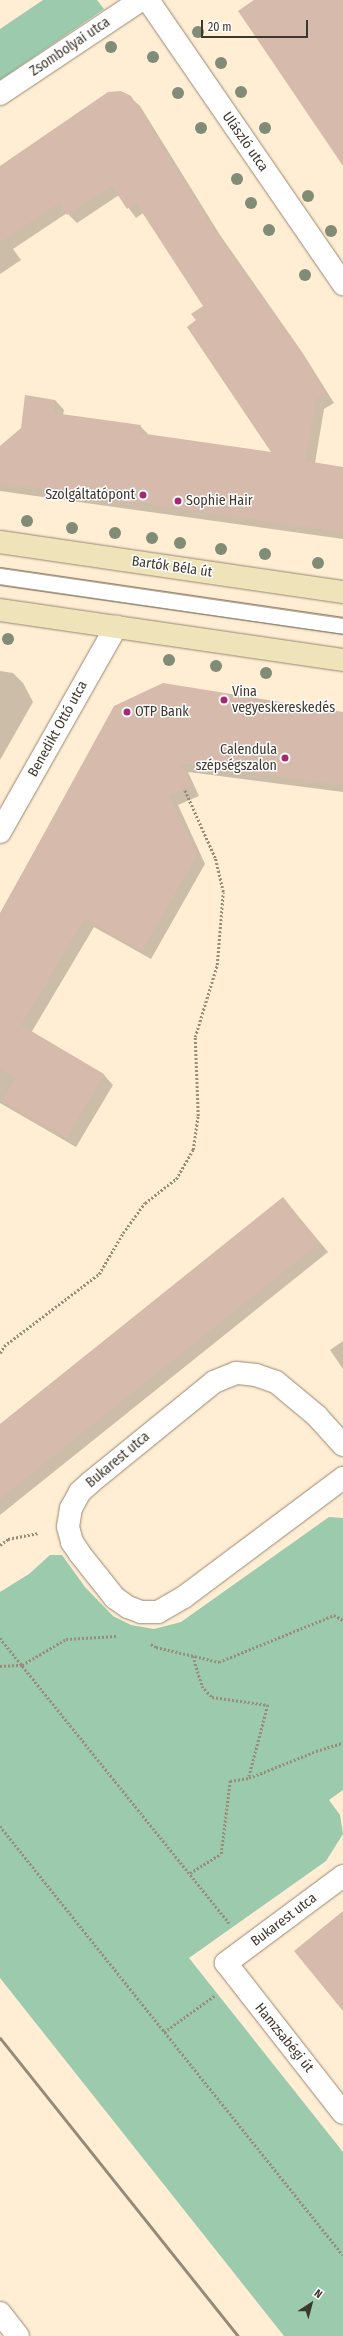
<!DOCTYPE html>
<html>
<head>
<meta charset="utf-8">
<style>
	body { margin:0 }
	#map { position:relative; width:343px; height:2336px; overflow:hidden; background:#ffedd4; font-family:"Fira Sans Condensed",sans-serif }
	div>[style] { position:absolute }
	.green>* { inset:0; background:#9bcaad }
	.shadow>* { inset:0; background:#0003 }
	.building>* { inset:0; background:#d6baab }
	.path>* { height:2.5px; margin-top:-1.25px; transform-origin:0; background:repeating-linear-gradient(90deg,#988c7b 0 2px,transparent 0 4px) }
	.roads { filter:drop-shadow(0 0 1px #988871) drop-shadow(0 0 1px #988871) }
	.service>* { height:15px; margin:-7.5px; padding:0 7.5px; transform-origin:7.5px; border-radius:7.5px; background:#fff }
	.minor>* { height:22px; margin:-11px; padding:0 11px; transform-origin:11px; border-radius:11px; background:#fff }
	.secondary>* { height:22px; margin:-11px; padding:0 11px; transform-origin:11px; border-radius:11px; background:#eee3b9 }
	.tram>* { height:1px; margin:-0.5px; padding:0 0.5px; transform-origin:0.5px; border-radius:0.5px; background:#958978 }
	.rail>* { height:3px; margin:-1.5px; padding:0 1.5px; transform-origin:1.5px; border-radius:1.5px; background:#958978 }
	.trees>* { width:12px; height:12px; margin:-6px; border-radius:50%; background:#808c76 }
	.dots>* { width:11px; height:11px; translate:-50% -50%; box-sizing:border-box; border:2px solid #fff; border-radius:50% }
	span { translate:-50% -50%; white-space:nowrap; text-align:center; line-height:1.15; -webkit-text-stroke:3px #fff; paint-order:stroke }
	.street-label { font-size:14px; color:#3e372d }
	.poi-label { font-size:14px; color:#3e372d }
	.right { translate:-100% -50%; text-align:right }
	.left { translate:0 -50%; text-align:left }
	.north { position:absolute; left:291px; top:2284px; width:40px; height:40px; -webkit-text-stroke:3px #fff; paint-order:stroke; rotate:36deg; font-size:11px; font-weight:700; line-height:16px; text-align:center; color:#3e372d }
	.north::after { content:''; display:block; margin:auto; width:14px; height:18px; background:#3e372d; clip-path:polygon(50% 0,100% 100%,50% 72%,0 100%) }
	.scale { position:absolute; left:201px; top:20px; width:107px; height:18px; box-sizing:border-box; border:2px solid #3e372d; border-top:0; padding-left:5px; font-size:12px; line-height:14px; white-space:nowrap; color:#3e372d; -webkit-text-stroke:3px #fff; paint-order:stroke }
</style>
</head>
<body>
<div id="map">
	<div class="green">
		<i style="clip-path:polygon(43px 0,97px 0,104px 9px,0 80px,0 29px)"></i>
		<i style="clip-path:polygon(329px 1517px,343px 1518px,343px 1790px,329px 1800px,340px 1815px,343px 1834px,326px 1861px,189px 1958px,343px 2152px,343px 2336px,284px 2336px,0 1978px,0 1592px,29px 1574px,50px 1555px,62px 1555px,85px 1587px,113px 1616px,131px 1625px,154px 1629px,181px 1622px)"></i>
	</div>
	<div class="shadow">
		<i style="clip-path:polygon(130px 97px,140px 106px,220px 235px,302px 352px,334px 403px,324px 409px,315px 463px,343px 468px,343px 539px,0 491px,0 447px,55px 400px,64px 410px,63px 415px,140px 426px,149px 435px,273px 453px,198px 320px,204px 306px,143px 213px,136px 218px,119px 195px,77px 223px,67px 213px,13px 249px,21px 260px,0 274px,0 167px)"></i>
		<i style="clip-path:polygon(0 671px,13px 673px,23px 683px,33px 702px,0 760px)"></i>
		<i style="clip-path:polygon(115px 707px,343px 712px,343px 792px,188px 772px,199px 796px,178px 805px,205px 864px,151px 959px,94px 927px,31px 1033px,104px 1075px,113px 1085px,76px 1147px,0 1103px,0 913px)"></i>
		<i style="clip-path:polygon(283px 1198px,328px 1252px,0 1515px,0 1425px)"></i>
		<i style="clip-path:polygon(343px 1341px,343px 1369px,330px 1350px)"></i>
	</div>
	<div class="building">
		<i style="clip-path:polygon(254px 0,343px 0,343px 166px,238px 11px)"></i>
		<i style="clip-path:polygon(121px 91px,131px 96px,211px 225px,294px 342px,326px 393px,316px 400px,306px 461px,343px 467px,343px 532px,0 483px,0 446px,21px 428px,25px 395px,55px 400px,54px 413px,141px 425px,139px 433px,271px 452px,187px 327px,196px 320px,191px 314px,203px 306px,136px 203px,127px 209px,112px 186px,67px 215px,60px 203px,0 243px,0 166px,108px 92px)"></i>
		<i style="clip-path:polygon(163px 683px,343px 712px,343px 785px,180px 763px,191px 786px,169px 795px,197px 855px,142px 951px,85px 918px,21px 1025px,104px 1074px,67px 1138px,2px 1101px,16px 1078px,0 1069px,0 914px,114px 706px)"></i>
		<i style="clip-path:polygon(283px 1197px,319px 1243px,0 1499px,0 1424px)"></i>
		<i style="clip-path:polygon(343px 1911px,343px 2011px,294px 1951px)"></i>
	</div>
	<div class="path">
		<i style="left:0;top:1353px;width:8px;rotate:-60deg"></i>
		<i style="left:4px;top:1346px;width:119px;rotate:-37.2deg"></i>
		<i style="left:99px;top:1274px;width:48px;rotate:-59.7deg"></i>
		<i style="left:123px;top:1233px;width:37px;rotate:-54deg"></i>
		<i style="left:145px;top:1203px;width:39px;rotate:-38deg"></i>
		<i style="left:176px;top:1179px;width:34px;rotate:-60deg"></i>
		<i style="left:193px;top:1150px;width:34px;rotate:-82deg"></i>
		<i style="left:198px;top:1116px;width:79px;rotate:-92.2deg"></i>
		<i style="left:195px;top:1037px;width:75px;rotate:-73deg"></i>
		<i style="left:217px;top:965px;width:73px;rotate:-85.3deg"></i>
		<i style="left:223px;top:892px;width:35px;rotate:-103deg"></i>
		<i style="left:215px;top:858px;width:76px;rotate:-114.2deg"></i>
		<i style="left:0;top:1545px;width:10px;rotate:-37deg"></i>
		<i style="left:8px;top:1539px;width:31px;rotate:-11deg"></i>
		<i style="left:0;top:1638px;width:366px;rotate:51.2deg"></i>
		<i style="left:151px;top:1644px;width:6px;rotate:31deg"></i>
		<i style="left:156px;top:1647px;width:65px;rotate:13.4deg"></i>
		<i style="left:219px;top:1662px;width:124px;rotate:-22.2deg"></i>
		<i style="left:334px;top:1615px;width:10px;rotate:29deg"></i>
		<i style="left:193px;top:1656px;width:31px;rotate:73deg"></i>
		<i style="left:202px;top:1686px;width:15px;rotate:48deg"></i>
		<i style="left:212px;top:1697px;width:57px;rotate:8.1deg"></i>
		<i style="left:268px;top:1705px;width:74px;rotate:104.8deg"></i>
		<i style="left:0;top:1666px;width:22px;rotate:-3deg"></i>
		<i style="left:22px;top:1665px;width:51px;rotate:-30.6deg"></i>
		<i style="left:66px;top:1639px;width:51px;rotate:-3.4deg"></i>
		<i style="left:0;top:1826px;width:549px;rotate:51.36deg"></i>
		<i style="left:190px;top:1873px;width:36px;rotate:-32deg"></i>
		<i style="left:221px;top:1854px;width:74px;rotate:-83deg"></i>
		<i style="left:230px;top:1781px;width:19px;rotate:-9deg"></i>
		<i style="left:249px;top:1778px;width:72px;rotate:-21.9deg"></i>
		<i style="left:316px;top:1751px;width:28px;rotate:-17deg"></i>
		<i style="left:164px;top:2032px;width:62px;rotate:-35.8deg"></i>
	</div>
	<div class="roads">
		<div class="service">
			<i style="left:0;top:576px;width:347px;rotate:8.3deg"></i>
		</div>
		<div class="minor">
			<i style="left:148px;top:0;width:345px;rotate:55.5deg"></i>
			<i style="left:0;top:94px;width:169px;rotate:-33.7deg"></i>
			<i style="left:0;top:832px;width:236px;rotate:-60.5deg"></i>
			<i style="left:343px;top:1445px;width:39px;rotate:-132deg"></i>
			<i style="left:317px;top:1416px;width:53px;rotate:-140.3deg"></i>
			<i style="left:276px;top:1382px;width:21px;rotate:-161deg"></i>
			<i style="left:256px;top:1375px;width:20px;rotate:-174deg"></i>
			<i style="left:236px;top:1373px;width:24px;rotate:158deg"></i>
			<i style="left:214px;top:1382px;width:159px;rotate:140.9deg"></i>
			<i style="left:91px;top:1482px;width:15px;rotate:138deg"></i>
			<i style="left:80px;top:1492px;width:18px;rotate:119deg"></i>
			<i style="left:71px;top:1508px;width:19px;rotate:99deg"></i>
			<i style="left:68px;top:1527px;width:16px;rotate:75deg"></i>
			<i style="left:72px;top:1542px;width:14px;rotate:56deg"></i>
			<i style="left:80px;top:1554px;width:56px;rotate:51.5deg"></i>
			<i style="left:115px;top:1598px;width:16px;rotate:35deg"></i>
			<i style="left:128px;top:1607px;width:14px;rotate:21deg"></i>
			<i style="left:141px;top:1612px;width:17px"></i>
			<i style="left:158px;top:1612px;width:30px;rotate:-30deg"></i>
			<i style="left:184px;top:1597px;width:199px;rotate:-36.8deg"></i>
			<i style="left:343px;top:1876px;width:146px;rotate:143.4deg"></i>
			<i style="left:226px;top:1963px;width:190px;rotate:52deg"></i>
			<i style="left:0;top:2313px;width:29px;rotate:52deg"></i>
		</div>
		<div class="secondary">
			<i style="left:0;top:542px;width:347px;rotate:8.3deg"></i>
			<i style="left:0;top:610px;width:347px;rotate:8.3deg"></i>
		</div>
	</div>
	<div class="tram">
		<i style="left:0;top:567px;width:347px;rotate:8.3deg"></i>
		<i style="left:0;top:585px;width:346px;rotate:8.1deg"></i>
	</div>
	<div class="rail">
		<i style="left:0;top:2038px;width:381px;rotate:51.4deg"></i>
	</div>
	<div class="trees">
		<i style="left:198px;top:32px"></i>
		<i style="left:111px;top:47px"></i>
		<i style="left:153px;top:57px"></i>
		<i style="left:221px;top:63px"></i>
		<i style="left:241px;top:92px"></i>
		<i style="left:178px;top:93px"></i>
		<i style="left:201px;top:128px"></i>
		<i style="left:265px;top:128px"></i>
		<i style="left:237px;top:179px"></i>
		<i style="left:308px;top:196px"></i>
		<i style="left:251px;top:203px"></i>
		<i style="left:269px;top:230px"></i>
		<i style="left:331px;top:231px"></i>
		<i style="left:305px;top:275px"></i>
		<i style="left:27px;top:521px"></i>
		<i style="left:72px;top:528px"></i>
		<i style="left:115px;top:533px"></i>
		<i style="left:152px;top:538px"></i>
		<i style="left:180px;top:543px"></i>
		<i style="left:221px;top:549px"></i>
		<i style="left:265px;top:554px"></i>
		<i style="left:318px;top:563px"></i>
		<i style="left:8px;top:639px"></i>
		<i style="left:169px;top:660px"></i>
		<i style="left:216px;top:666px"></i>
		<i style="left:266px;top:673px"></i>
	</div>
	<div class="dots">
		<i style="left:143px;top:495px;background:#a92671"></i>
		<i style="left:178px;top:501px;background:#a92671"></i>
		<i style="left:224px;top:700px;background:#a92671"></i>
		<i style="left:127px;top:712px;background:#a92671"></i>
		<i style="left:285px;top:758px;background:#a92671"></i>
	</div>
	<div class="street-label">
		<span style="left:70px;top:47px;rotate:-34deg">Zsombolyai utca</span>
		<span style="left:245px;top:142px;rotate:55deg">Ulászló utca</span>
		<span style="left:172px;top:567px;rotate:8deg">Bartók Béla út</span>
		<span style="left:58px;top:729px;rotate:-61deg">Benedikt Ottó utca</span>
		<span style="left:118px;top:1460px;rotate:-40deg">Bukarest utca</span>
		<span style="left:284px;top:1920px;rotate:-37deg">Bukarest utca</span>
		<span style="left:284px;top:2038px;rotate:51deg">Hamzsabégi út</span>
	</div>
	<div class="poi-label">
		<span class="right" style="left:135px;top:495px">Szolgáltatópont</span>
		<span class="left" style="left:186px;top:501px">Sophie Hair</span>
		<span class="left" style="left:232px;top:700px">Vina<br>vegyeskereskedés</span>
		<span class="left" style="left:135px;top:712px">OTP Bank</span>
		<span class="right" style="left:277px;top:758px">Calendula<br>szépségszalon</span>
	</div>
	<div class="north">N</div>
	<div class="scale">20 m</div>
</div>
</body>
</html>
